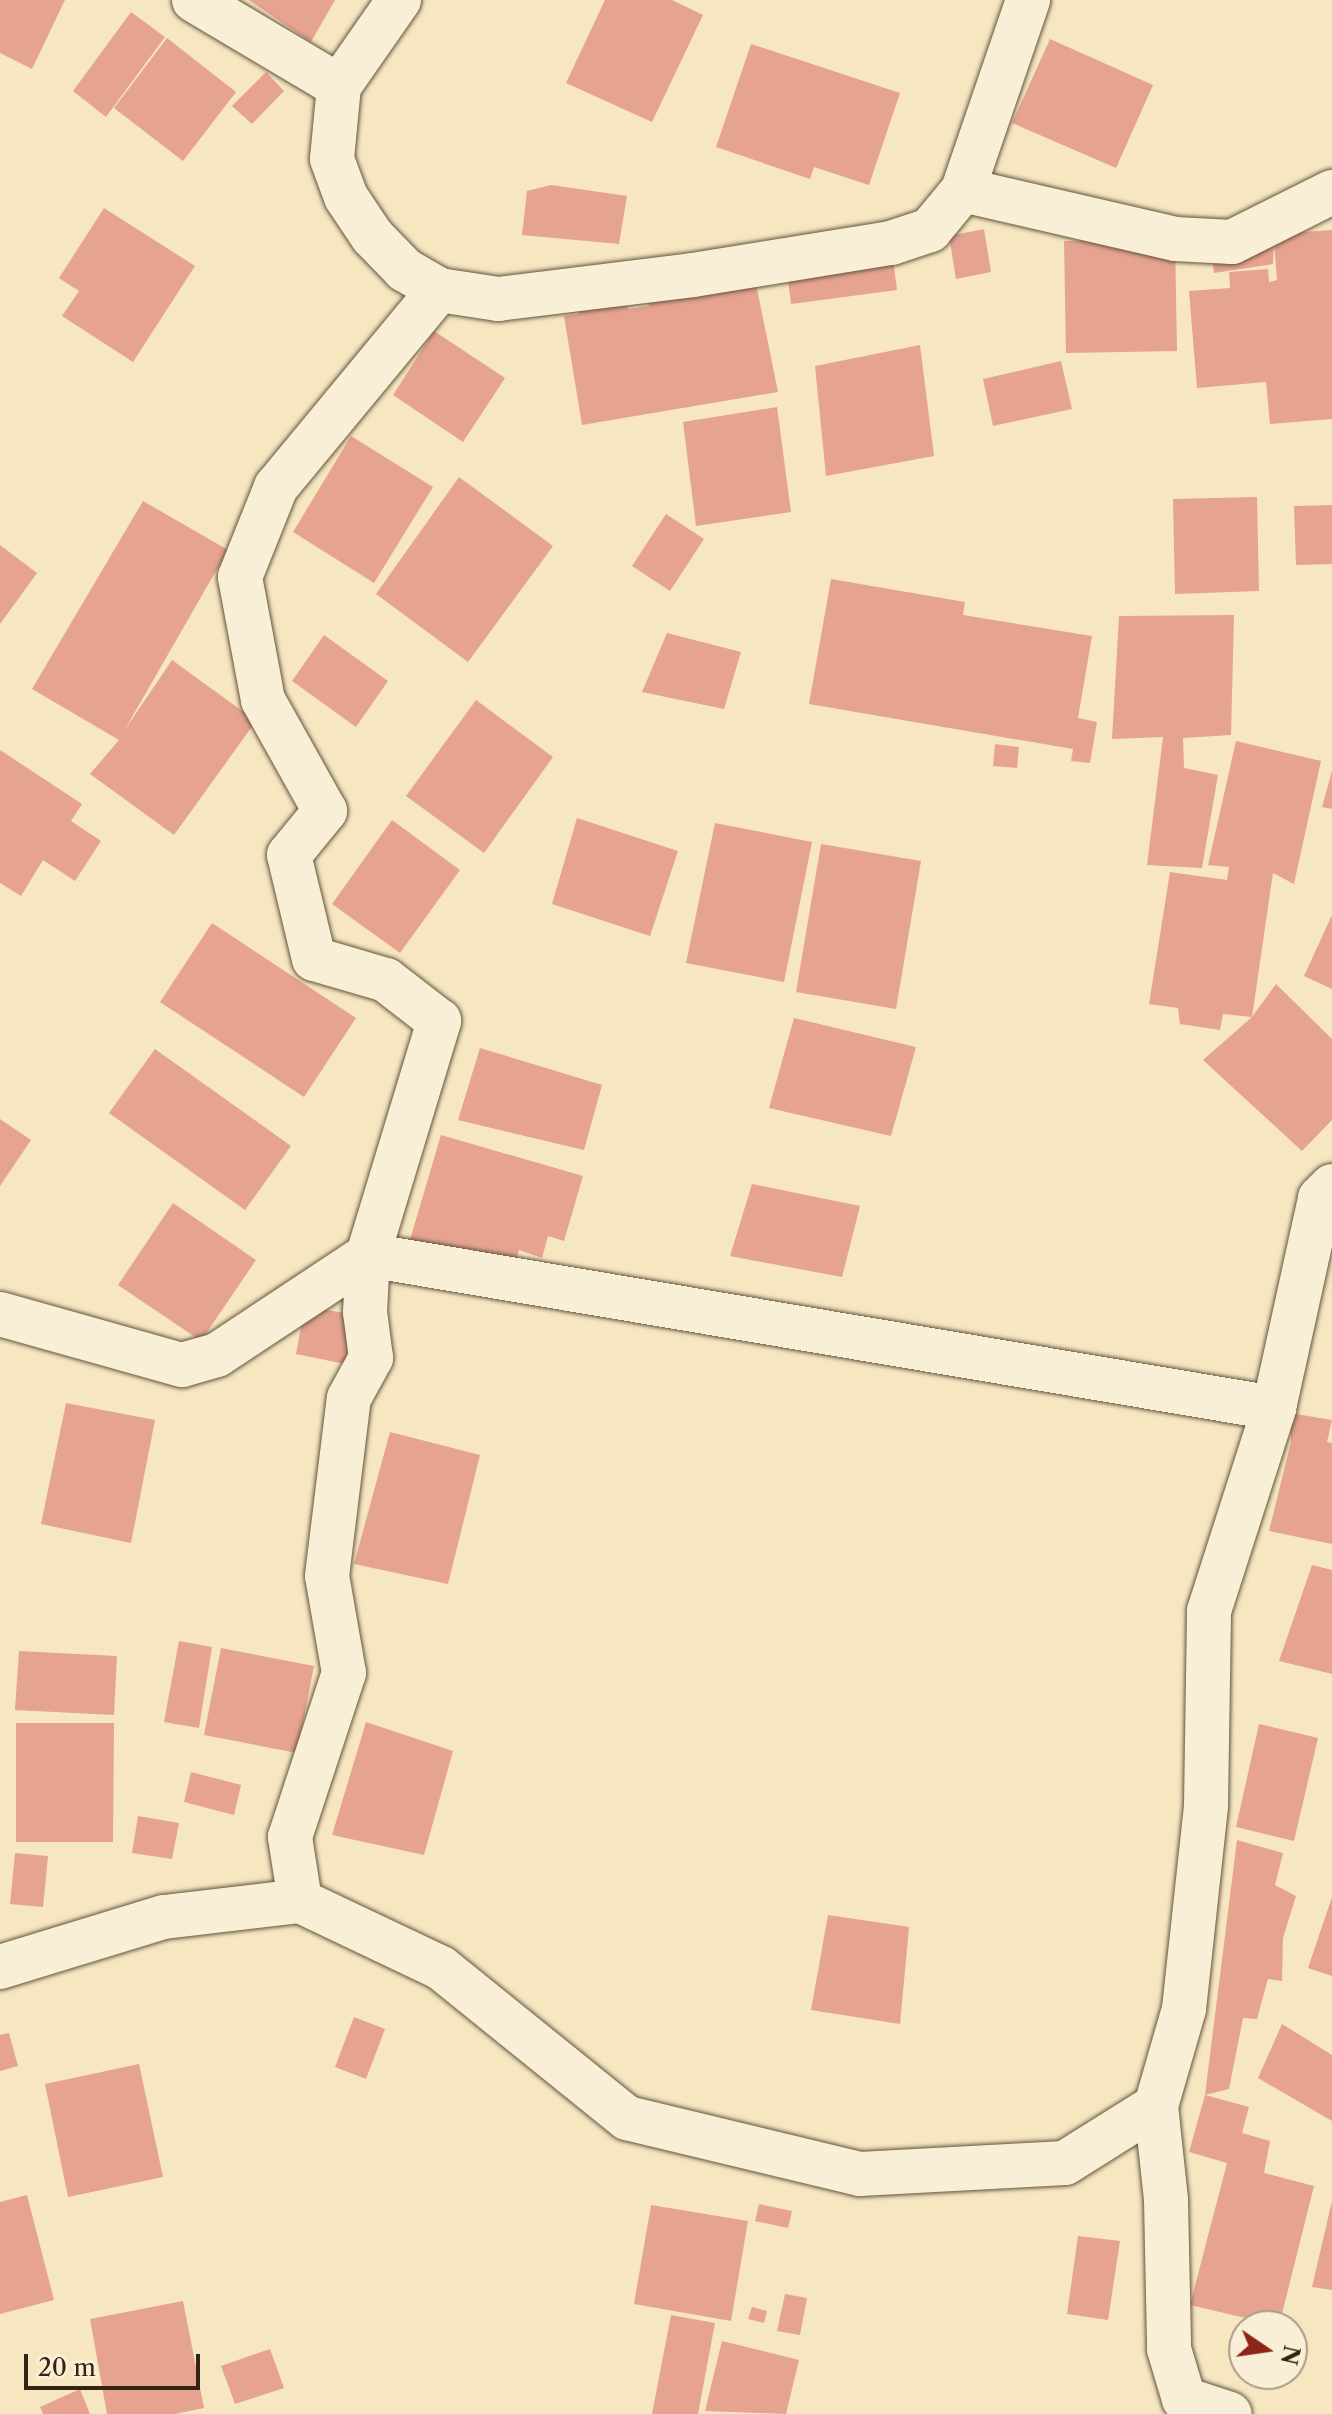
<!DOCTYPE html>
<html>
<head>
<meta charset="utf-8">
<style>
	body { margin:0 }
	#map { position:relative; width:1332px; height:2414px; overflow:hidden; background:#f6e7c1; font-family:"Libre Caslon Text",serif }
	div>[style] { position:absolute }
	.building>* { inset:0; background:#e6a390 }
	.roads { filter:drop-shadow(0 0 2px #64543e) drop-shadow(0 0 2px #64543e) }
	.street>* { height:44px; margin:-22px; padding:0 22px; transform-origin:22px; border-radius:22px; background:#f9efd7 }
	span { translate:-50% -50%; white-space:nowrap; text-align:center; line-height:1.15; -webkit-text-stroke:7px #f9efd7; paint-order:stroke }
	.north { position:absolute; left:1228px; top:2310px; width:80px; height:80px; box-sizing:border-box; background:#f9efd7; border:2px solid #aa9d88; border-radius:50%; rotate:103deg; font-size:22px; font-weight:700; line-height:32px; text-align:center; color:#332312 }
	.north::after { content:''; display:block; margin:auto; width:28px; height:36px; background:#8f2418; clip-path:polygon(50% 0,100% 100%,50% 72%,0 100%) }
	.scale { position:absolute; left:24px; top:2354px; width:176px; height:36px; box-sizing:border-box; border:4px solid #332312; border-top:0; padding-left:10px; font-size:24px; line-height:28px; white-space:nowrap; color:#332312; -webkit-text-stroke:6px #f9efd7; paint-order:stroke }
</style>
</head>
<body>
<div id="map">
	<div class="building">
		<i style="clip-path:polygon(0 0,65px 0,32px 69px,0 53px)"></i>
		<i style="clip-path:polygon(249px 0,335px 0,311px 42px)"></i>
		<i style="clip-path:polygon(605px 0,672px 0,703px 15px,652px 122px,566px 83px)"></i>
		<i style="clip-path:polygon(131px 12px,165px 37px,106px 117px,73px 91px)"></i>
		<i style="clip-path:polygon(167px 38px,236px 92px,183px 161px,114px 108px)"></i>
		<i style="clip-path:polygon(1050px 39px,1153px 85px,1116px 168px,1012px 123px)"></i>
		<i style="clip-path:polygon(751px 44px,900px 93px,869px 185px,814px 167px,810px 179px,716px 147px)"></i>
		<i style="clip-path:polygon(266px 72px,284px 91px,252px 124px,232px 106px)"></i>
		<i style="clip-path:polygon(551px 185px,627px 196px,619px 244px,522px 235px,527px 191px)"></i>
		<i style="clip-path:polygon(104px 208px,195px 266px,133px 362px,62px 316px,79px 291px,59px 278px)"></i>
		<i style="clip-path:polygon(984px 229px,991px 272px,956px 279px,949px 236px)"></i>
		<i style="clip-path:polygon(1208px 229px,1273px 234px,1332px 230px,1332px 419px,1270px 424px,1266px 382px,1197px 388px,1189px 291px,1230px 288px,1229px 272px,1268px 269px,1269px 282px,1277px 280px,1274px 243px,1273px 264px,1214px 273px)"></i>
		<i style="clip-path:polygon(1175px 239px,1177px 351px,1066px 353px,1064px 241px)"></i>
		<i style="clip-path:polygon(891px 243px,897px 290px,791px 304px,785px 257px)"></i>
		<i style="clip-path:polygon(754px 274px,778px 392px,582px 425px,564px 316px,579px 314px,578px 306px,623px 298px,629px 309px,649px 306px,646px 296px)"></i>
		<i style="clip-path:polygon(434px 331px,505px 378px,463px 442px,393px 395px)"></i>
		<i style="clip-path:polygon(920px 345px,934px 456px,826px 476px,815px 366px)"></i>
		<i style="clip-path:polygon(1061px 361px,1072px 409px,993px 426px,983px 379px)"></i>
		<i style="clip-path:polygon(777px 407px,791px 512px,696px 526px,683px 422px)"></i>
		<i style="clip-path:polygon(351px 436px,433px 487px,374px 583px,293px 532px)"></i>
		<i style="clip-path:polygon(459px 477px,553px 546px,468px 662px,376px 594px)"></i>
		<i style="clip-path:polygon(1257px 497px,1259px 591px,1175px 594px,1173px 499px)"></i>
		<i style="clip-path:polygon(143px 501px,228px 550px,124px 731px,172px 660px,256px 721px,174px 835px,90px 774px,119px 740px,32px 689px)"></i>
		<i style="clip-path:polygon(1332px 505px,1332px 564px,1296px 565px,1294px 506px)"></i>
		<i style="clip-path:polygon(666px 514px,704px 539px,670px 591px,632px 566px)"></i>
		<i style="clip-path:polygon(0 545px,37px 573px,0 624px)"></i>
		<i style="clip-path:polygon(831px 579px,965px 602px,963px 615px,1092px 636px,1078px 718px,1097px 722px,1090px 763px,1071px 761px,1073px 749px,809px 704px)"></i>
		<i style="clip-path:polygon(1234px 615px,1231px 735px,1183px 738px,1184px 768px,1218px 775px,1202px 868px,1147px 865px,1163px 737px,1112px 739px,1119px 616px)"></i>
		<i style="clip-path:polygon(667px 633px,741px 652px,724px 709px,642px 692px)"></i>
		<i style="clip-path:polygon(324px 635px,388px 681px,356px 727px,292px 681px)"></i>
		<i style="clip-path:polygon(476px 700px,553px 757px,484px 853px,406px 796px)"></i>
		<i style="clip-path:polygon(1236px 741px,1321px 761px,1294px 884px,1273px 873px,1252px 1017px,1223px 1014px,1220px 1030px,1180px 1024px,1178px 1008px,1149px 1004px,1170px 872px,1227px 880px,1229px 867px,1208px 865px)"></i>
		<i style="clip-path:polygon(995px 744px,1019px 747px,1017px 768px,993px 766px)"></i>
		<i style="clip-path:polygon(0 750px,82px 804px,71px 821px,101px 841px,75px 881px,43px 860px,21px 896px,0 883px)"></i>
		<i style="clip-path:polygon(1332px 771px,1332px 809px,1322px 807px)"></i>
		<i style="clip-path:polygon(577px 818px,678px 851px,650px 936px,552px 904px)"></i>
		<i style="clip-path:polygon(392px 820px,460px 870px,400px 953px,332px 904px)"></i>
		<i style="clip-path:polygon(715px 823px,812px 842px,784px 982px,686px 963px)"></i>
		<i style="clip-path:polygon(821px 844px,921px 861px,896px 1009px,796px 992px)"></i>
		<i style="clip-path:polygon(1332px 915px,1332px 989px,1304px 976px)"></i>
		<i style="clip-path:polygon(212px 923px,356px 1018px,304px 1097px,160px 1002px)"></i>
		<i style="clip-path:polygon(1276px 984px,1332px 1039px,1332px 1120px,1302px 1151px,1203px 1060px,1252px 1017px)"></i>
		<i style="clip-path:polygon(794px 1018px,916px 1047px,891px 1136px,769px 1108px)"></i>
		<i style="clip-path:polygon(480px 1048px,602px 1085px,584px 1150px,458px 1120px)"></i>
		<i style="clip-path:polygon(155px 1049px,291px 1146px,245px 1210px,109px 1113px)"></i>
		<i style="clip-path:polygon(0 1119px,31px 1140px,0 1186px)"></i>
		<i style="clip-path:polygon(441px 1135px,583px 1176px,564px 1241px,548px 1236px,542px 1258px,519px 1250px,516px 1262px,474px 1250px,471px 1261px,409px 1243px)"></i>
		<i style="clip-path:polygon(752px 1184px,860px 1206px,842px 1277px,730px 1256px)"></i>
		<i style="clip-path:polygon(173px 1203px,256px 1260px,201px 1341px,118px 1285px)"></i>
		<i style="clip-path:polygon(305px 1306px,355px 1315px,345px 1364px,296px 1354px)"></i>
		<i style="clip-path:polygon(66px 1403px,155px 1420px,131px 1543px,41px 1524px)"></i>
		<i style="clip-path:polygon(1290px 1413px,1332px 1420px,1327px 1442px,1332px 1443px,1332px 1544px,1269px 1531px,1291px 1442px)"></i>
		<i style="clip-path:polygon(390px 1432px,480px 1455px,448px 1584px,354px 1564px)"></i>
		<i style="clip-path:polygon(1312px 1565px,1332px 1570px,1332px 1674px,1279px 1661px)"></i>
		<i style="clip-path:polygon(179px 1641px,212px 1647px,199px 1728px,164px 1722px)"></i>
		<i style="clip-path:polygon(221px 1648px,314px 1666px,297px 1753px,204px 1735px)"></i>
		<i style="clip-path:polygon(19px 1651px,117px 1656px,114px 1715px,15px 1710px)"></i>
		<i style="clip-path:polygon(366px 1722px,453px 1751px,424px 1855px,332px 1835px)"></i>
		<i style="clip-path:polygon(16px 1723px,114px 1723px,113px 1842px,16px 1842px)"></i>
		<i style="clip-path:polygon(1259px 1724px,1318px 1738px,1294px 1841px,1236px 1827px)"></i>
		<i style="clip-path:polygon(191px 1772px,241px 1785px,234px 1815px,184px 1802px)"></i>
		<i style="clip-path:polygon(138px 1816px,179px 1823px,172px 1859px,132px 1853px)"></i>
		<i style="clip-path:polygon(1237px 1840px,1283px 1853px,1275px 1885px,1296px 1896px,1283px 1938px,1282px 1981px,1268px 1979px,1257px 2019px,1243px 2018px,1229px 2089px,1205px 2095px)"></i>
		<i style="clip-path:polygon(15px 1853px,48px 1856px,43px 1907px,10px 1904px)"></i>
		<i style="clip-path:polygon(1332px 1897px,1332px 1976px,1308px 1968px)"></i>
		<i style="clip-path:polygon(828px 1915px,909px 1927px,900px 2024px,811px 2010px)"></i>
		<i style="clip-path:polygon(354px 2017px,385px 2029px,366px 2079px,335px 2067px)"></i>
		<i style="clip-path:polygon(1282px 2024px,1332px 2055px,1332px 2121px,1258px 2078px)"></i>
		<i style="clip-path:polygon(9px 2033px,18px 2066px,0 2071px,0 2035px)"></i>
		<i style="clip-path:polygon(139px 2064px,163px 2177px,68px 2197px,45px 2084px)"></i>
		<i style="clip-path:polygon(1205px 2095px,1249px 2107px,1242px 2133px,1270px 2141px,1264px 2173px,1314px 2186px,1279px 2326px,1190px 2305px,1227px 2163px,1189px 2152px)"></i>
		<i style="clip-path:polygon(27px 2195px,54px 2300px,0 2314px,0 2202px)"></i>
		<i style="clip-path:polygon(1332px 2201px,1332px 2290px,1312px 2287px)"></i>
		<i style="clip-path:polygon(759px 2204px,792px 2211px,788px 2228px,755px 2221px)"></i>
		<i style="clip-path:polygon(651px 2205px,748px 2221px,731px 2321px,634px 2304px)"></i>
		<i style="clip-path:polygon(1078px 2236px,1120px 2241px,1108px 2320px,1067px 2314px)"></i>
		<i style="clip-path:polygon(785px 2294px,807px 2298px,800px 2335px,777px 2331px)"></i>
		<i style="clip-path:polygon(183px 2301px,204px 2408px,175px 2414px,107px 2414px,90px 2319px)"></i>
		<i style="clip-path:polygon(752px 2307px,767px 2311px,764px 2323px,748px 2319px)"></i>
		<i style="clip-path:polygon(671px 2315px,715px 2323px,698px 2414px,652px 2414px)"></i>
		<i style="clip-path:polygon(722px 2341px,799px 2360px,786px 2414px,705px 2411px)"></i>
		<i style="clip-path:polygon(270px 2349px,284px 2388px,235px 2404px,221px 2366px)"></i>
		<i style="clip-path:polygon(80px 2389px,90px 2414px,43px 2414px,40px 2407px)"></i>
	</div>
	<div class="roads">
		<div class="street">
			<i style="left:194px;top:0;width:169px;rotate:30.7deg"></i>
			<i style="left:399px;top:0;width:105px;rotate:124.9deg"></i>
			<i style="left:339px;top:86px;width:73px;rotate:95.5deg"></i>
			<i style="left:332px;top:159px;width:40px;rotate:69.8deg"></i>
			<i style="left:346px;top:197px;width:47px;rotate:56.3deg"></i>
			<i style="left:372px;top:236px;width:47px;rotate:45.9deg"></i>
			<i style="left:405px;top:270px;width:39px;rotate:30deg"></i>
			<i style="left:439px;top:290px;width:60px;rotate:8.7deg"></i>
			<i style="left:498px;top:299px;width:196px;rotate:-7deg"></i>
			<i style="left:693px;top:275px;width:201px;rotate:-9.2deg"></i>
			<i style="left:891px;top:243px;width:41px;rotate:-18.4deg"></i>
			<i style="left:930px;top:230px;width:52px;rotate:-50.5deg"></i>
			<i style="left:963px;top:190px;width:201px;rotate:-71.1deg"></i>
			<i style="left:963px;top:190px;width:218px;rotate:13deg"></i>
			<i style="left:1175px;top:239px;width:57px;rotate:3deg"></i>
			<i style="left:1232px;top:242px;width:112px;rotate:-26.6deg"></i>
			<i style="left:0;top:1314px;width:189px;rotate:15.7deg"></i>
			<i style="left:182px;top:1365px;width:36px;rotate:-16deg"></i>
			<i style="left:217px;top:1355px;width:181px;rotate:-33.5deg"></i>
			<i style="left:368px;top:1255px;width:919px;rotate:9.59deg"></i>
			<i style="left:300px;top:1901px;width:65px;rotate:-98.9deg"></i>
			<i style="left:290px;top:1837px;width:173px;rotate:-71.8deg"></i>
			<i style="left:344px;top:1673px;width:98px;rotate:-99.9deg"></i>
			<i style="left:327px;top:1576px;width:179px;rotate:-83deg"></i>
			<i style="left:349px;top:1398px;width:46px;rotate:-61.2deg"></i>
			<i style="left:371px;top:1358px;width:46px;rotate:-97.4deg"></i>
			<i style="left:365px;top:1312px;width:57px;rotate:-87deg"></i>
			<i style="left:368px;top:1255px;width:245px;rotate:-73.1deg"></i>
			<i style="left:439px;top:1021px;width:67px;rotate:-142.3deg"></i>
			<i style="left:386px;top:980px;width:75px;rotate:-163.7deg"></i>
			<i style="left:314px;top:959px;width:107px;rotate:-103.5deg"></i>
			<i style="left:289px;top:855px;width:57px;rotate:-50.7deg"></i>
			<i style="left:325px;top:811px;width:127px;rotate:-119.2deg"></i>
			<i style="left:263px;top:700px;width:125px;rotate:-100.6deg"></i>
			<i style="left:240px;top:577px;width:97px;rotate:-68.2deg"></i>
			<i style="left:276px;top:487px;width:256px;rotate:-50.4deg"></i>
			<i style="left:0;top:1967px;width:171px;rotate:-17deg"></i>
			<i style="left:164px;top:1917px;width:137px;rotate:-6.7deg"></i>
			<i style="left:300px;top:1901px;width:156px;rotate:25.4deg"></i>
			<i style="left:441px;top:1968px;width:239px;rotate:38.9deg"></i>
			<i style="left:627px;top:2118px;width:240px;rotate:13.5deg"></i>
			<i style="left:860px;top:2174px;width:205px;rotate:-3.1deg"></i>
			<i style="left:1065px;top:2163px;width:107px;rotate:-32.1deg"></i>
			<i style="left:1156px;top:2106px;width:101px;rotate:-73.9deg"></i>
			<i style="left:1184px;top:2009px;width:205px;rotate:-83.8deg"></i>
			<i style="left:1206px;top:1805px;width:194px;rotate:-89.1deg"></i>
			<i style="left:1209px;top:1611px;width:213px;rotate:-72.2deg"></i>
			<i style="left:1274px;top:1408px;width:215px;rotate:-77.6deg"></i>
			<i style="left:1320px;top:1198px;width:17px;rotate:-45deg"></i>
			<i style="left:1156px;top:2106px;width:95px;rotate:83.9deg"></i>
			<i style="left:1166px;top:2200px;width:149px;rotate:88.8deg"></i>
			<i style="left:1169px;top:2349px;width:52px;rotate:73.3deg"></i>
			<i style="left:1184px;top:2399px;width:48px;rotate:18.1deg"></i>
		</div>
	</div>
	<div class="north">N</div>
	<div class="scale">20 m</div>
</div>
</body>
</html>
